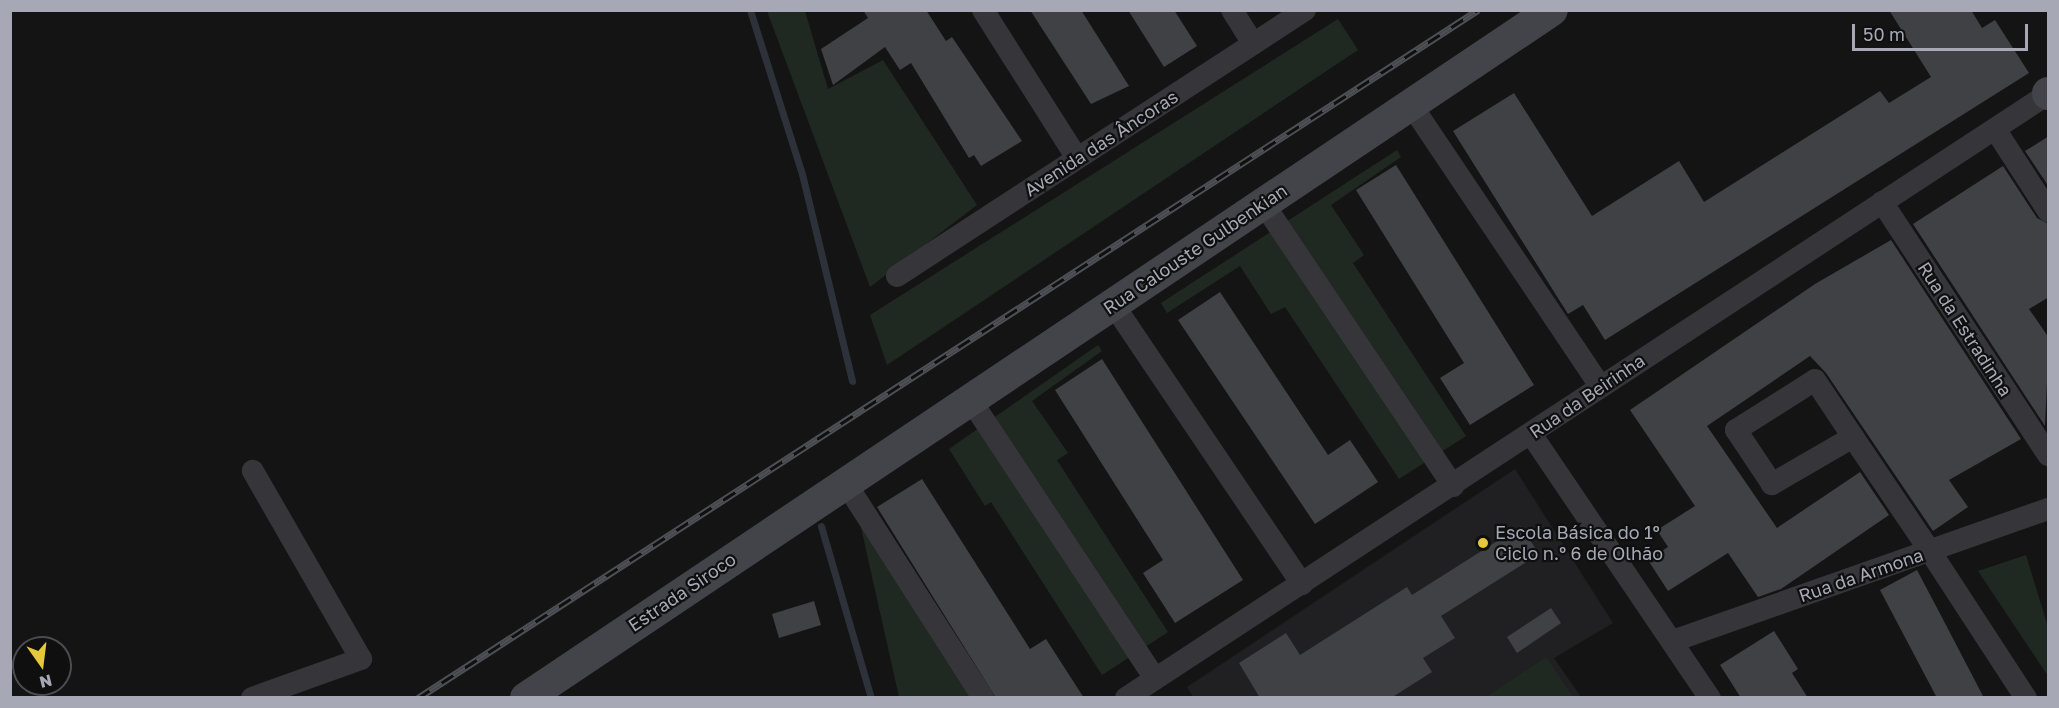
<!DOCTYPE html>
<html>
<head>
<meta charset="utf-8">
<style>
	body { margin:0 }
	#map { position:relative; width:2059px; height:708px; overflow:hidden; background:#141415; font-family:"Golos Text",sans-serif }
	div>[style] { position:absolute }
	.built>* { inset:0; background:#202022 }
	.green>* { inset:0; background:#202822 }
	.stream>* { height:7px; margin:-3.5px; padding:0 3.5px; transform-origin:3.5px; border-radius:3.5px; background:#2d323a }
	.building>* { inset:0; background:#404145 }
	.street>* { height:22px; margin:-11px; padding:0 11px; transform-origin:11px; border-radius:11px; background:#35353a }
	.secondary>* { height:32px; margin:-16px; padding:0 16px; transform-origin:16px; border-radius:16px; background:#43444a }
	.rail>* { height:7px; margin-top:-3.5px; transform-origin:0; background:repeating-linear-gradient(90deg,#0f0f10 0 14px,#4e4f55 0 28px); box-sizing:border-box; border-block:2px solid #4e4f55 }
	.dots>* { width:16px; height:16px; translate:-50% -50%; box-sizing:border-box; border:3px solid #0f0f10; border-radius:50% }
	span { translate:-50% -50%; white-space:nowrap; text-align:center; line-height:1.15; -webkit-text-stroke:4.5px #0f0f10; paint-order:stroke }
	.street-label { font-size:18px; color:#a6a8b5 }
	.poi-label { font-size:18px; color:#a6a8b5 }
	.left { translate:0 -50%; text-align:left }
	.frame { position:absolute; inset:0; border:12px solid #a6a8b5; pointer-events:none }
	.north { position:absolute; left:12px; top:636px; width:60px; height:60px; box-sizing:border-box; background:#0f0f10; border:2px solid #4b4c52; border-radius:50%; rotate:166deg; font-size:16px; font-weight:700; line-height:24px; text-align:center; color:#a6a8b5 }
	.north::after { content:''; display:block; margin:auto; width:21px; height:27px; background:#e6c93b; clip-path:polygon(50% 0,100% 100%,50% 72%,0 100%) }
	.scale { position:absolute; left:1852px; top:24px; width:176px; height:27px; box-sizing:border-box; border:3px solid #a6a8b5; border-top:0; padding-left:8px; font-size:18px; line-height:21px; white-space:nowrap; color:#a6a8b5; -webkit-text-stroke:4px #0f0f10; paint-order:stroke }
</style>
</head>
<body>
<div id="map">
	<div class="built">
		<i style="clip-path:polygon(1515px 469px,1613px 623px,1554px 658px,1581px 697px,1194px 698px,1187px 687px)"></i>
	</div>
	<div class="green">
		<i style="clip-path:polygon(767px 11px,805px 11px,828px 89px,883px 60px,977px 205px,870px 287px)"></i>
		<i style="clip-path:polygon(1338px 19px,1358px 50px,887px 365px,870px 315px)"></i>
		<i style="clip-path:polygon(1397px 150px,1401px 157px,1331px 205px,1364px 255px,1353px 263px,1466px 436px,1399px 479px,1285px 307px,1271px 314px,1240px 266px,1167px 313px,1161px 303px)"></i>
		<i style="clip-path:polygon(1098px 345px,1102px 351px,1032px 401px,1068px 453px,1057px 460px,1168px 632px,1102px 675px,991px 502px,985px 506px,949px 449px)"></i>
		<i style="clip-path:polygon(860px 523px,970px 697px,899px 697px)"></i>
		<i style="clip-path:polygon(2026px 555px,2048px 627px,2048px 676px,1978px 571px)"></i>
		<i style="clip-path:polygon(1546px 657px,1573px 697px,1486px 697px)"></i>
	</div>
	<div class="stream">
		<i style="left:750px;top:10px;width:172px;rotate:72.4deg"></i>
		<i style="left:802px;top:174px;width:213px;rotate:76.4deg"></i>
		<i style="left:821px;top:526px;width:179px;rotate:73.8deg"></i>
	</div>
	<div class="building">
		<i style="clip-path:polygon(863px 10px,926px 10px,946px 41px,952px 37px,1022px 141px,981px 166px,974px 155px,969px 158px,911px 63px,900px 70px,885px 47px,833px 85px,821px 49px,868px 18px)"></i>
		<i style="clip-path:polygon(1030px 10px,1081px 10px,1129px 86px,1091px 104px)"></i>
		<i style="clip-path:polygon(1128px 10px,1174px 10px,1197px 46px,1164px 67px)"></i>
		<i style="clip-path:polygon(1889px 10px,1971px 10px,1982px 28px,1995px 20px,2029px 73px,1605px 340px,1583px 305px,1568px 314px,1453px 131px,1514px 93px,1592px 216px,1679px 161px,1704px 202px,1880px 91px,1889px 103px,1931px 77px)"></i>
		<i style="clip-path:polygon(2049px 136px,2049px 187px,2025px 151px)"></i>
		<i style="clip-path:polygon(1396px 165px,1534px 385px,1470px 425px,1440px 378px,1464px 363px,1356px 190px)"></i>
		<i style="clip-path:polygon(2003px 166px,2037px 218px,2049px 224px,2049px 297px,2029px 309px,2049px 338px,2045px 426px,1913px 224px)"></i>
		<i style="clip-path:polygon(1891px 240px,2021px 439px,1949px 480px,1968px 507px,1933px 531px,1826px 373px,1810px 356px,1707px 426px,1777px 528px,1860px 472px,1889px 515px,1781px 589px,1758px 597px,1728px 553px,1668px 591px,1648px 560px,1668px 547px,1657px 530px,1695px 506px,1630px 410px,1815px 284px)"></i>
		<i style="clip-path:polygon(1220px 292px,1328px 455px,1350px 440px,1378px 482px,1315px 524px,1178px 320px)"></i>
		<i style="clip-path:polygon(1102px 359px,1243px 580px,1175px 623px,1143px 573px,1163px 560px,1055px 390px)"></i>
		<i style="clip-path:polygon(922px 479px,1030px 649px,1046px 639px,1084px 698px,996px 698px,877px 507px)"></i>
		<i style="clip-path:polygon(1521px 526px,1539px 554px,1441px 616px,1455px 638px,1423px 658px,1432px 672px,1391px 698px,1260px 698px,1239px 663px,1286px 633px,1300px 655px,1407px 587px,1412px 595px)"></i>
		<i style="clip-path:polygon(1917px 570px,1947px 627px,1984px 698px,1937px 698px,1880px 590px)"></i>
		<i style="clip-path:polygon(814px 601px,821px 625px,779px 638px,772px 614px)"></i>
		<i style="clip-path:polygon(1551px 608px,1561px 623px,1517px 653px,1507px 637px)"></i>
		<i style="clip-path:polygon(1774px 631px,1798px 669px,1792px 673px,1808px 698px,1741px 698px,1720px 665px)"></i>
	</div>
	<div class="street">
		<i style="left:983px;top:10px;width:175px;rotate:57.6deg"></i>
		<i style="left:1232px;top:10px;width:39px;rotate:58deg"></i>
		<i style="left:1410px;top:103px;width:341px;rotate:56.1deg"></i>
		<i style="left:1995px;top:129px;width:98px;rotate:57.1deg"></i>
		<i style="left:1882px;top:202px;width:303px;rotate:56.7deg"></i>
		<i style="left:1263px;top:203px;width:341px;rotate:56.1deg"></i>
		<i style="left:897px;top:276px;width:487px;rotate:-33.1deg"></i>
		<i style="left:1113px;top:304px;width:338px;rotate:56deg"></i>
		<i style="left:970px;top:399px;width:335px;rotate:56.5deg"></i>
		<i style="left:1531px;top:434px;width:319px;rotate:55.9deg"></i>
		<i style="left:1853px;top:437px;width:94px;rotate:149.9deg"></i>
		<i style="left:1772px;top:484px;width:65px;rotate:-123.7deg"></i>
		<i style="left:1736px;top:430px;width:93px;rotate:-32.3deg"></i>
		<i style="left:1815px;top:380px;width:69px;rotate:56.3deg"></i>
		<i style="left:1853px;top:437px;width:138px;rotate:56deg"></i>
		<i style="left:1930px;top:551px;width:176px;rotate:56.9deg"></i>
		<i style="left:845px;top:482px;width:256px;rotate:57.4deg"></i>
		<i style="left:1673px;top:641px;width:398px;rotate:-19.4deg"></i>
		<i style="left:252px;top:698px;width:116px;rotate:-19.7deg"></i>
		<i style="left:361px;top:659px;width:217px;rotate:-119.9deg"></i>
		<i style="left:1126px;top:698px;width:1102px;rotate:-33.23deg"></i>
	</div>
	<div class="secondary">
		<i style="left:2048px;top:94px;width:1px;rotate:-90deg"></i>
		<i style="left:526px;top:698px;width:1235px;rotate:-33.84deg"></i>
	</div>
	<div class="rail">
		<i style="left:418px;top:698px;width:1264px;rotate:-32.99deg"></i>
	</div>
	<div class="dots">
		<i style="left:1483px;top:543px;background:#e6c93b"></i>
	</div>
	<div class="street-label">
		<span style="left:1101px;top:143px;rotate:-33deg">Avenida das Âncoras</span>
		<span style="left:1195px;top:249px;rotate:-34deg">Rua Calouste Gulbenkian</span>
		<span style="left:1965px;top:329px;rotate:57deg">Rua da Estradinha</span>
		<span style="left:1587px;top:396px;rotate:-34deg">Rua da Beirinha</span>
		<span style="left:1861px;top:575px;rotate:-19deg">Rua da Armona</span>
		<span style="left:682px;top:592px;rotate:-34deg">Estrada Siroco</span>
	</div>
	<div class="poi-label">
		<span class="left" style="left:1495px;top:543px">Escola Básica do 1º<br>Ciclo n.º 6 de Olhão</span>
	</div>
	<div class="frame"></div>
	<div class="north">N</div>
	<div class="scale">50 m</div>
</div>
</body>
</html>
